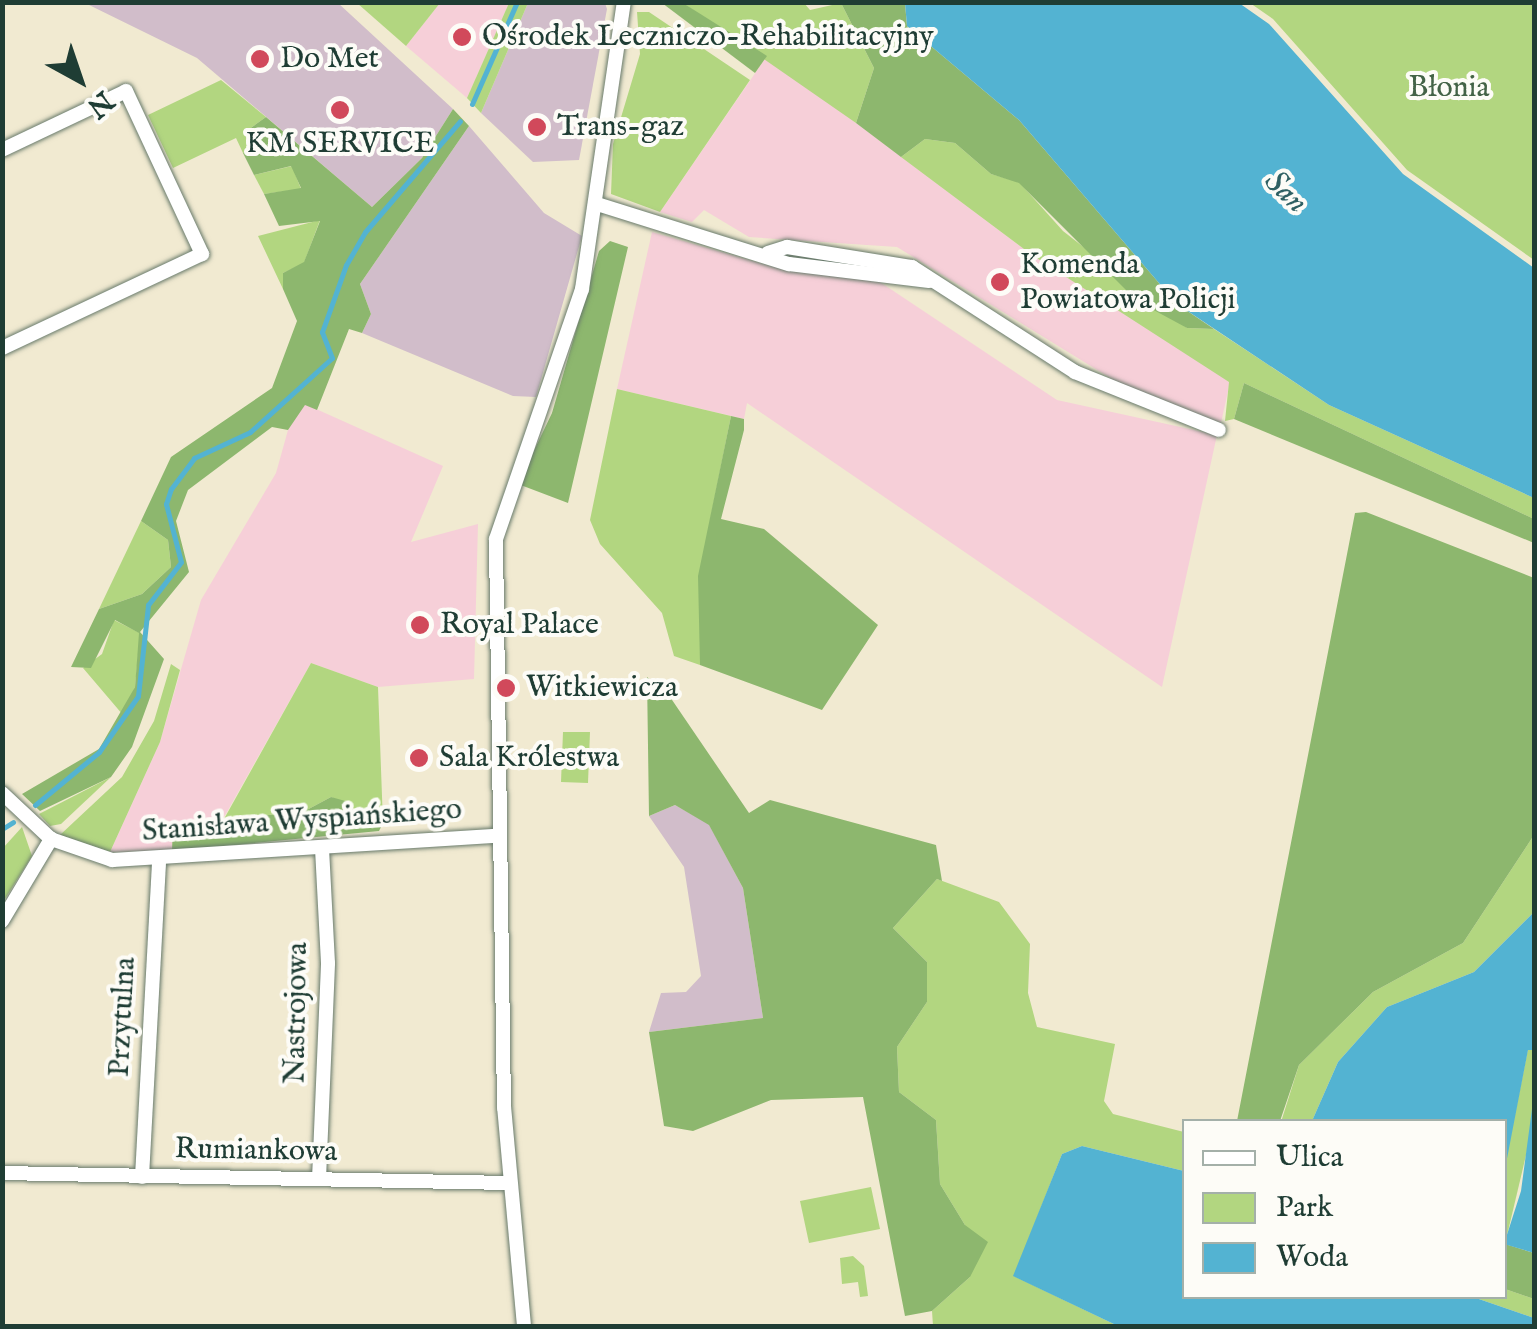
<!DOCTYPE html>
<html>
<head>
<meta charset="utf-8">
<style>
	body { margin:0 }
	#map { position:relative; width:1537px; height:1329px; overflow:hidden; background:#f1ead1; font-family:"IM FELL English",serif }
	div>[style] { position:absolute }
	.built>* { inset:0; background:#f6cfd8 }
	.industrial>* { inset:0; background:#d1bdca }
	.green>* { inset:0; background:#b2d680 }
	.forest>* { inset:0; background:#8db76e }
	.water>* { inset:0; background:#53b3d2 }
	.stream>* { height:5px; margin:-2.5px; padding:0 2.5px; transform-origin:2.5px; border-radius:2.5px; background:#53b3d2 }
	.roads { filter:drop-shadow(0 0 2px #687a6b) drop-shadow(0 0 2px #687a6b) }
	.street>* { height:14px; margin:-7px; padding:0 7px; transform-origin:7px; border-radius:7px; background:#fff }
	.dots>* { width:28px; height:28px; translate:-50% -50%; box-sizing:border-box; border:5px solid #fdfcf7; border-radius:50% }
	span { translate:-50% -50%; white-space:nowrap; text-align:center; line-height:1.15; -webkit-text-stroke:8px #fdfcf7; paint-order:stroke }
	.poi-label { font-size:30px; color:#1f3d34 }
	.left { translate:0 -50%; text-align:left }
	.park-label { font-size:30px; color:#446347 }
	.street-label { font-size:30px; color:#1f3d34 }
	.water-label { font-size:32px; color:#2f6063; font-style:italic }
	.frame { position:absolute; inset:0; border:5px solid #1f3d34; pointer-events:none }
	.legend { position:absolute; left:1182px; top:1119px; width:325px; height:180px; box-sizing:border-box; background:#fdfcf7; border:2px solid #a4b0a9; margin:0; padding:12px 18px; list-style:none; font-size:30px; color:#1f3d34 }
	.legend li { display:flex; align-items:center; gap:20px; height:50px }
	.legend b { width:50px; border:2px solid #a4b0a9 }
	.north { position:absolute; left:30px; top:30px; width:100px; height:100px; -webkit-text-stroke:8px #fdfcf7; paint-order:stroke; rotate:140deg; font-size:28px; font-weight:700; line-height:40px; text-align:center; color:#1f3d34 }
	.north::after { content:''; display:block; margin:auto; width:35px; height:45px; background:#1f3d34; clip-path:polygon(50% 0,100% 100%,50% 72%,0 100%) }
</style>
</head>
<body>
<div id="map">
	<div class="built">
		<i style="clip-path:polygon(440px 3px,509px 3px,467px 98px,406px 46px)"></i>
		<i style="clip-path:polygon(767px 56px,1032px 255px,1230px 382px,1221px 423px,1133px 392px,897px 247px,749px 237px,704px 210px,692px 222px,660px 212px)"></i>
		<i style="clip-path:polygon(652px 232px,770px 266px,877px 280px,1057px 400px,1217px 435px,1162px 687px,747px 403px,744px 419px,617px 389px)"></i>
		<i style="clip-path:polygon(305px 404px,443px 466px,411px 542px,478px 524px,474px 679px,378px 687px,311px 663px,223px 819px,173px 823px,172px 851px,110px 852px,160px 742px,201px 600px,276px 473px,288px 430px)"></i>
	</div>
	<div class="industrial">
		<i style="clip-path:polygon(85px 3px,338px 3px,453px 109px,422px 158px,372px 207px,197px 58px)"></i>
		<i style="clip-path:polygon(528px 3px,605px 3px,607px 9px,579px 160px,533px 162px,481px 113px)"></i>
		<i style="clip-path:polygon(469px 126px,544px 213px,582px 236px,536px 397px,513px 396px,362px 333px,371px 314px,360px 284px)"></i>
		<i style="clip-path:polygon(675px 805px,709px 824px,743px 888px,763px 1018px,649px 1032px,661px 993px,686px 992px,701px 976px,684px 867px,649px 816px)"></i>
	</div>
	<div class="green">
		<i style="clip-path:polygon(357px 3px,440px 3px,406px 46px)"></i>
		<i style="clip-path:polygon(509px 3px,528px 3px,481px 113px,467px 98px)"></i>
		<i style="clip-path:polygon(683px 3px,804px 3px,810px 10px,841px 3px,874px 68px,856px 123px)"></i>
		<i style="clip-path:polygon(1250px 3px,1534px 3px,1534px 260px,1407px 170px,1273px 19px)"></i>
		<i style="clip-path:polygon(637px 12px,649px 12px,750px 80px,660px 212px,611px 194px,613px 144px,640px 54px)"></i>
		<i style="clip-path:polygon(221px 80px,266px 117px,245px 132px,261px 150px,243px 153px,236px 138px,173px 168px,148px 115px)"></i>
		<i style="clip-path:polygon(925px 139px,955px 143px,991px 174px,1019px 182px,1063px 231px,1187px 328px,1214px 329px,1329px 405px,1534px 498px,1534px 519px,1244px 383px,1234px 419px,1225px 421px,1229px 382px,1032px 255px,901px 157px)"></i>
		<i style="clip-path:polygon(292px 166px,301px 189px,264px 194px,254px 175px)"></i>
		<i style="clip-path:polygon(320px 220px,304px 263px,283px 273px,283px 289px,258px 236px)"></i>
		<i style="clip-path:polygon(617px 389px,731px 416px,710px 521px,700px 665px,674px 656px,662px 613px,600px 544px,590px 520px)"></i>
		<i style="clip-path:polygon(141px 521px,168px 540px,171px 567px,142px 594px,99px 609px)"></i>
		<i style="clip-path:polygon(114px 620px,140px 633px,135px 687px,123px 715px,83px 668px,102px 654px)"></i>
		<i style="clip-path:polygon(311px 663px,378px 687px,383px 823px,331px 797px,303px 812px,224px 819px)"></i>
		<i style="clip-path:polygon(171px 664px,180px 670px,160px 742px,110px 852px,60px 835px,122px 777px,154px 721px)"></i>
		<i style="clip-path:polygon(563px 732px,590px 732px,588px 783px,561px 782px)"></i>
		<i style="clip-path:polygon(111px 777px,61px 824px,50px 826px,39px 814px)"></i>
		<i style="clip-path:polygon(22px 827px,32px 856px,3px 902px,3px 848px)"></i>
		<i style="clip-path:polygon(1534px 835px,1534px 912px,1474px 972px,1387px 1007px,1338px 1062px,1312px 1121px,1281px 1122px,1299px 1065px,1373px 992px,1463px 943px)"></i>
		<i style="clip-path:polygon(937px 879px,999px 902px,1030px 944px,1028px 993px,1037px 1027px,1115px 1044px,1104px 1101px,1113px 1114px,1184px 1132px,1184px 1171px,1082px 1146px,1062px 1154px,1014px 1276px,1118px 1326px,933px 1326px,932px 1311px,970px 1277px,965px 1225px,940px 1184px,936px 1120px,899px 1092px,897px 1047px,927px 1002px,927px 962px,893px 928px)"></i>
		<i style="clip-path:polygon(1528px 1049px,1534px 1050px,1532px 1130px,1505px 1244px,1504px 1169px)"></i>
		<i style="clip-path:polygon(871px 1187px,880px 1229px,809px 1243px,800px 1201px)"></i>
		<i style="clip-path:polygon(853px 1256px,864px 1266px,868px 1296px,860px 1297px,858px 1282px,842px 1284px,840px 1258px)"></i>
		<i style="clip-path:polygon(1505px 1289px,1534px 1299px,1534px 1318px,1473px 1297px,1504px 1296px)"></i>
	</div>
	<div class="forest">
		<i style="clip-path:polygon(662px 3px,683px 3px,767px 56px,755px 73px)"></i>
		<i style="clip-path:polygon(841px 3px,905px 3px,907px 26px,1019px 120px,1177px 304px,1214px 329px,1187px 328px,1137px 301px,1019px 183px,991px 174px,955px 143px,925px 139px,901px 157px,856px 123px,874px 68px)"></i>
		<i style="clip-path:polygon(453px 109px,469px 126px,360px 284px,371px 314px,362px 333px,349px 329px,317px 410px,305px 405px,288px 430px,272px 427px,188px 490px,176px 521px,189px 572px,140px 632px,164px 659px,132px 747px,111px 777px,40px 811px,22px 794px,99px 749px,135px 687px,139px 633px,115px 620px,91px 668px,71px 667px,99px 609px,142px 594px,171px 567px,168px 540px,141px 521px,171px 457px,272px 388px,297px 321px,283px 289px,283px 273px,304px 262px,320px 221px,279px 226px,264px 194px,301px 188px,291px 166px,254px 175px,243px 153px,260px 150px,245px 132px,266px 117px,372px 207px,422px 158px)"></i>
		<i style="clip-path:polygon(610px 241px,628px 247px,568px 503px,518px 484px,552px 413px,599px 251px)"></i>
		<i style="clip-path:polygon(1244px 383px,1534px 519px,1534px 543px,1234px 419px)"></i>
		<i style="clip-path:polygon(731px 416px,744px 419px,744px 430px,721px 519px,764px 529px,878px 625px,822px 710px,700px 665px,698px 576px)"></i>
		<i style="clip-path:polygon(1366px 512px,1534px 578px,1534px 835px,1463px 943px,1373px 992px,1299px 1065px,1280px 1121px,1237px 1121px,1355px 513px)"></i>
		<i style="clip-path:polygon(647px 677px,668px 694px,749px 813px,770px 800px,936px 845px,942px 881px,937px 879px,893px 928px,927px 962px,927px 1002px,897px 1047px,899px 1092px,936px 1120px,940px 1184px,965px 1225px,988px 1242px,970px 1277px,932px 1311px,905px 1316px,863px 1097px,771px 1100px,693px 1131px,664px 1126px,649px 1032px,763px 1018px,743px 888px,709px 825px,675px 805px,649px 816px)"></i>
		<i style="clip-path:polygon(331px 797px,349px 802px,355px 814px,372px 813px,383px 823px,379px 831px,172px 851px,173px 823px,303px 812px)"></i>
		<i style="clip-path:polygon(1505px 1244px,1534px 1253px,1534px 1299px,1505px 1289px)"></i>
	</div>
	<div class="water">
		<i style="clip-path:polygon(905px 3px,1239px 3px,1269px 24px,1403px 174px,1534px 268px,1534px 498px,1329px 405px,1177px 304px,1019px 120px,907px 26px)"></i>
		<i style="clip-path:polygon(1534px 912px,1534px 1050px,1528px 1050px,1505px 1169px,1504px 1122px,1312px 1121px,1338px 1062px,1387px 1007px,1474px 972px)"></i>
		<i style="clip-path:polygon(1534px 1094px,1534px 1253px,1504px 1244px,1521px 1191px)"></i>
		<i style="clip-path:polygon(1082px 1146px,1184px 1171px,1184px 1296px,1473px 1297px,1534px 1318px,1534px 1326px,1118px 1326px,1013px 1276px,1062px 1154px)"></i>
	</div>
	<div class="stream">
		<i style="left:472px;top:104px;width:111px;rotate:-66.2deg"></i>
		<i style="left:35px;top:805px;width:83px;rotate:-39.6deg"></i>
		<i style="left:99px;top:752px;width:68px;rotate:-55.1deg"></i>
		<i style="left:138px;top:696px;width:92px;rotate:-83.7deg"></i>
		<i style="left:148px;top:605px;width:54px;rotate:-52.5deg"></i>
		<i style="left:181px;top:562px;width:60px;rotate:-104.5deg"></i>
		<i style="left:166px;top:504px;width:16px;rotate:-72deg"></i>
		<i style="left:171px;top:489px;width:39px;rotate:-53deg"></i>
		<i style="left:194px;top:458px;width:62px;rotate:-24.9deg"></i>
		<i style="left:250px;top:432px;width:110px;rotate:-42.1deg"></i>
		<i style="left:332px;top:358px;width:28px;rotate:-111deg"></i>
		<i style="left:322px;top:332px;width:71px;rotate:-70.3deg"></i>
		<i style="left:346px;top:265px;width:38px;rotate:-60deg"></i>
		<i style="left:365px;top:232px;width:146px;rotate:-49.4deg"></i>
		<i style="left:2px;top:829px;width:13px;rotate:-32deg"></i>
	</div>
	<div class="roads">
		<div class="street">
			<i style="left:2px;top:150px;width:137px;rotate:-25.4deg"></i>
			<i style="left:126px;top:91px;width:180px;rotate:65deg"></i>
			<i style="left:202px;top:254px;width:221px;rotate:154.8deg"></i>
			<i style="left:597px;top:204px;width:201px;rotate:17.4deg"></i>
			<i style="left:789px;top:264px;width:141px;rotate:6.9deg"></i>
			<i style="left:768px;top:253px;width:20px;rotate:-18deg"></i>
			<i style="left:787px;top:247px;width:127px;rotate:9.1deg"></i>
			<i style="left:912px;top:267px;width:194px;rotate:32.8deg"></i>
			<i style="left:1075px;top:372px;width:155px;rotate:21.9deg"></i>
			<i style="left:2px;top:793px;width:67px;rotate:43.2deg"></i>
			<i style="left:51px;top:839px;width:65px;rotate:19deg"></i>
			<i style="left:112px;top:860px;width:386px;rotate:-3.6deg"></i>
			<i style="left:2px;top:921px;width:96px;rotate:-59.1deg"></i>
			<i style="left:2px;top:1173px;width:508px;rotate:1.13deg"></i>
			<i style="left:142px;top:1177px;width:317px;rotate:-86.9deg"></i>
			<i style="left:319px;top:1179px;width:216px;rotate:-87.6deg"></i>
			<i style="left:328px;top:963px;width:115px;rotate:-93deg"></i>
			<i style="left:524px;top:1326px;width:219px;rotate:-95.2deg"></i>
			<i style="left:504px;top:1108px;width:569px;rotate:-90.81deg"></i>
			<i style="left:496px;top:539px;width:264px;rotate:-71deg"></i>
			<i style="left:582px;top:289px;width:290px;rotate:-81.7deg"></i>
		</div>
	</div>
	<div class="dots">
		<i style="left:462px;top:37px;background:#d1495b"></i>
		<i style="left:260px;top:59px;background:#d1495b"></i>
		<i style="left:340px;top:110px;background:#d1495b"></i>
		<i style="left:537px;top:127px;background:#d1495b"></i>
		<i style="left:1000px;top:282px;background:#d1495b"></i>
		<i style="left:420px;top:625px;background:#d1495b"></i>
		<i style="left:506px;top:688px;background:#d1495b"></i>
		<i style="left:419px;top:758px;background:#d1495b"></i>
	</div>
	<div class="poi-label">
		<span class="left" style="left:482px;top:37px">Ośrodek Leczniczo-Rehabilitacyjny</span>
		<span class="left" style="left:280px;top:59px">Do Met</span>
		<span class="left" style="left:557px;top:127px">Trans-gaz</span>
		<span style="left:340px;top:144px">KM SERVICE</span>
		<span class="left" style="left:1020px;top:282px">Komenda<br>Powiatowa Policji</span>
		<span class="left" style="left:440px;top:625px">Royal Palace</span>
		<span class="left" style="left:526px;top:688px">Witkiewicza</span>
		<span class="left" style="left:439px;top:758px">Sala Królestwa</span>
	</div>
	<div class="park-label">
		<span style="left:1449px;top:88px">Błonia</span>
	</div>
	<div class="street-label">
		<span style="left:302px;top:821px;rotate:-4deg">Stanisława Wyspiańskiego</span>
		<span style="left:297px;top:1013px;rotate:-89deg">Nastrojowa</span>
		<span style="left:123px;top:1017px;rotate:-87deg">Przytulna</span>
		<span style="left:256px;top:1151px;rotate:1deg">Rumiankowa</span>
	</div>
	<div class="water-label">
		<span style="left:1285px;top:193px;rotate:43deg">San</span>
	</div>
	<div class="frame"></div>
	<ul class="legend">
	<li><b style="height:12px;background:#fff"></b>Ulica</li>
	<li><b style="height:28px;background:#b2d680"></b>Park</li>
	<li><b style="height:28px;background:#53b3d2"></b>Woda</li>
	</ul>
	<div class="north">N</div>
</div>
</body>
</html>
